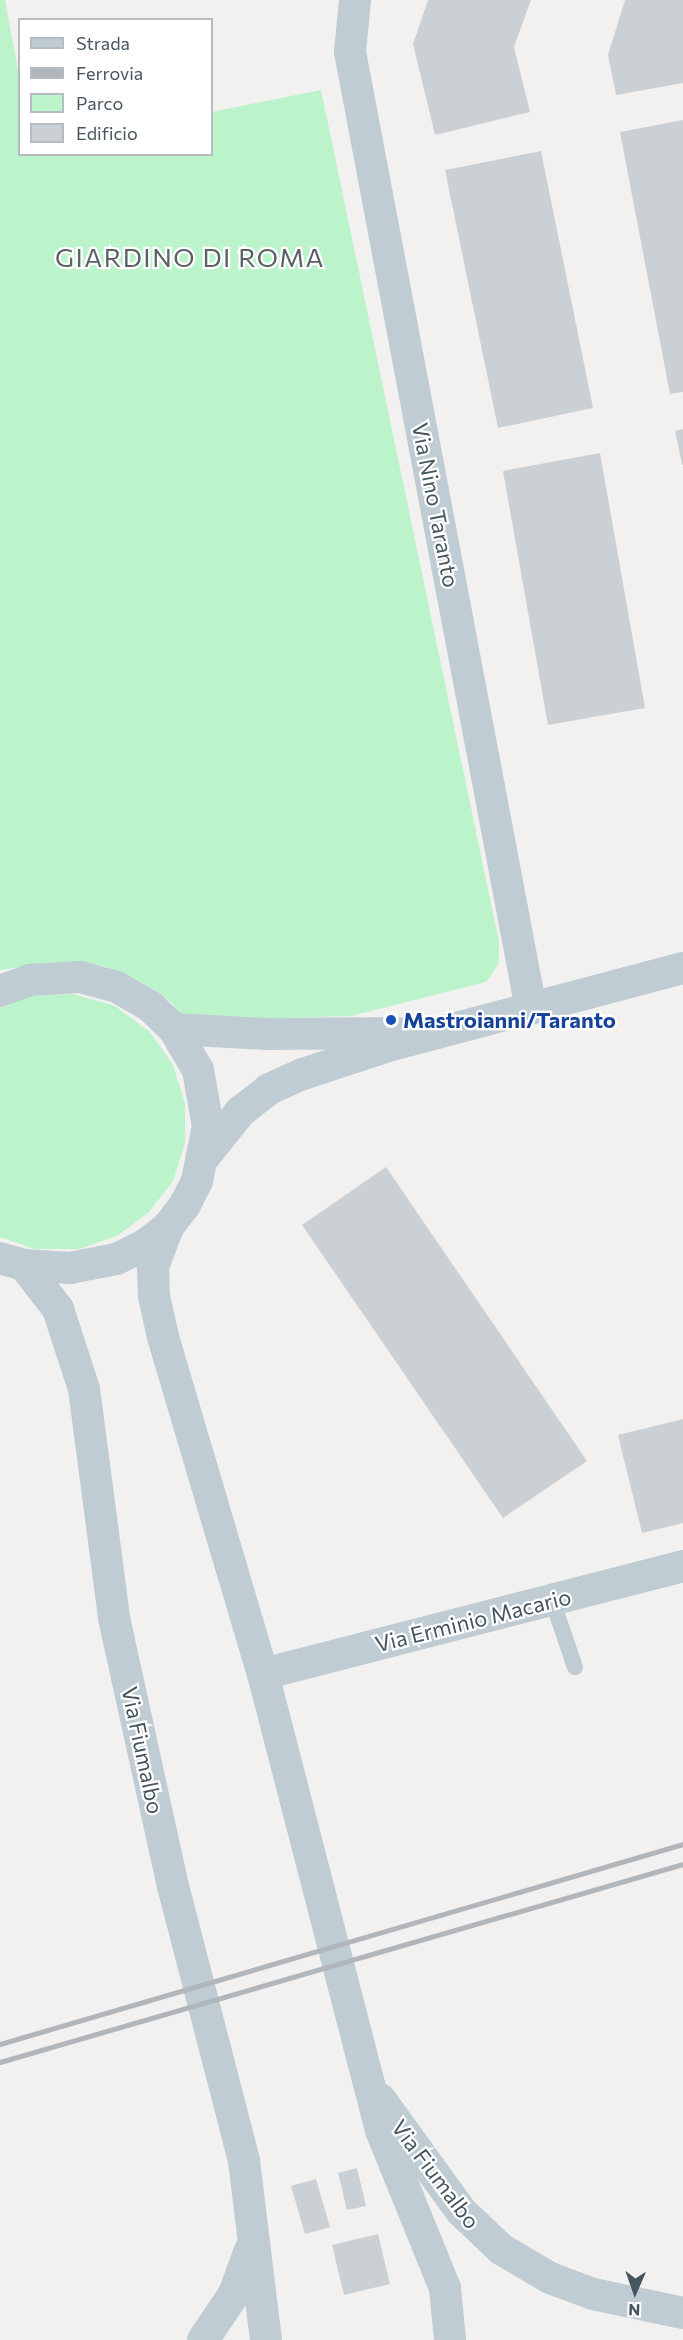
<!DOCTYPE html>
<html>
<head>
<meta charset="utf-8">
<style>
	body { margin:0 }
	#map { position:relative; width:683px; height:2340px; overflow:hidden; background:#f3f0f0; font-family:Commissioner,sans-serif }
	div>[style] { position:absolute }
	.green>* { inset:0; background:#bbf3cb }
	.building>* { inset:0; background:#cbd0d5 }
	.service>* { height:16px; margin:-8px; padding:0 8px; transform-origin:8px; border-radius:8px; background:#bfccd3 }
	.minor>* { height:32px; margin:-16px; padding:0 16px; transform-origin:16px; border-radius:16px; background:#bfccd3 }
	.rail>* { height:4.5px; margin:-2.25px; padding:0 2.25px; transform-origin:2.25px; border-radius:2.25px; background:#b1b6bb }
	.dots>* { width:16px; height:16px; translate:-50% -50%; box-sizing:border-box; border:3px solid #fff; border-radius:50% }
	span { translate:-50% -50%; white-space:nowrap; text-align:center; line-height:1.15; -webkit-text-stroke:4.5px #fff; paint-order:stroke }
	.street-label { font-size:22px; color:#46565f }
	.transit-label { font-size:22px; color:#164399; font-weight:700 }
	.left { translate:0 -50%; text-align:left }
	.quarter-label { font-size:26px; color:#5c6166; letter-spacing:1.5px }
	.legend { position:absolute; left:18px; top:18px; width:195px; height:138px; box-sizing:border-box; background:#fff; border:2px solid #b5bbbf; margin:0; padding:8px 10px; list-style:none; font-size:18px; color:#46565f }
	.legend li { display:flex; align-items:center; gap:12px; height:30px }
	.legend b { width:30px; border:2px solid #b5bbbf }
	.north { position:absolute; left:605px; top:2262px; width:60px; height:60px; -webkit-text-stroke:4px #fff; paint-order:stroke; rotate:182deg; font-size:16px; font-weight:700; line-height:24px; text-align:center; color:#46565f }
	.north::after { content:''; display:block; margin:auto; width:21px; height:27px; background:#46565f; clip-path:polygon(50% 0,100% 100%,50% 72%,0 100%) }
</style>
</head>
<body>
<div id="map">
	<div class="green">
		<i style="clip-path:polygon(0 0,5px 0,19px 75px,20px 154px,212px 154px,212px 112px,321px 90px,499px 942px,499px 963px,486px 982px,351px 1016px,182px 1021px,172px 1003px,155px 990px,125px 973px,99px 965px,48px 964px,0 970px)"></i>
		<i style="clip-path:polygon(73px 994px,115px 1006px,150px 1032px,173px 1065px,185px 1103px,185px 1143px,173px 1181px,149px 1212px,117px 1236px,79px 1249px,35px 1249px,0 1237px,0 1008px,28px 996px)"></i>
	</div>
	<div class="building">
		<i style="clip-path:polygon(428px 0,531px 0,514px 47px,530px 112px,435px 135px,413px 44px)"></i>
		<i style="clip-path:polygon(625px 0,683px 0,683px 83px,616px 95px,608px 55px)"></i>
		<i style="clip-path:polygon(683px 120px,683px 392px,670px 394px,620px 132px)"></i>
		<i style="clip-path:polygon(541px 151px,593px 408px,498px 428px,445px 170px)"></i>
		<i style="clip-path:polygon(683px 429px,683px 465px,682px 465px,675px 431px)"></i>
		<i style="clip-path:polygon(600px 453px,645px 708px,548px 725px,503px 471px)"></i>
		<i style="clip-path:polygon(386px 1167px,587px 1461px,503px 1518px,302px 1225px)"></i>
		<i style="clip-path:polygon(683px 1419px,683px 1523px,642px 1533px,618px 1435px)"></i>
		<i style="clip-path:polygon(357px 2168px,366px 2206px,347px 2210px,338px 2173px)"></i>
		<i style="clip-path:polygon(316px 2179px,330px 2227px,305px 2234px,291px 2186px)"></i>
		<i style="clip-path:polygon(378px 2234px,390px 2284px,344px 2295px,332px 2245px)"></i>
	</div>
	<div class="service">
		<i style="left:552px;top:1600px;width:71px;rotate:71.1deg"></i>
	</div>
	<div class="minor">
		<i style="left:355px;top:0;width:52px;rotate:95.5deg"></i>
		<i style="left:350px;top:52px;width:974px;rotate:79.29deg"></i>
		<i style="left:0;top:991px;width:32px;rotate:-20deg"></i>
		<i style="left:30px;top:980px;width:50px;rotate:-3.4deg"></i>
		<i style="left:80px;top:977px;width:38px;rotate:15deg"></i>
		<i style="left:117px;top:987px;width:39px;rotate:30deg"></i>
		<i style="left:151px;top:1007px;width:32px;rotate:44deg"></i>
		<i style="left:174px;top:1029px;width:48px;rotate:59.7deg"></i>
		<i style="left:198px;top:1070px;width:57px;rotate:79.9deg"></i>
		<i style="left:208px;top:1126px;width:56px;rotate:101.3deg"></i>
		<i style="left:197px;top:1181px;width:27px;rotate:117deg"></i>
		<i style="left:185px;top:1205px;width:28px;rotate:128deg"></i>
		<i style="left:168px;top:1227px;width:29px;rotate:142deg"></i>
		<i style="left:145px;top:1245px;width:32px;rotate:154deg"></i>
		<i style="left:116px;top:1259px;width:47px;rotate:168.9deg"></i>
		<i style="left:70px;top:1268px;width:46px;rotate:-176.3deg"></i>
		<i style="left:24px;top:1265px;width:25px;rotate:-164deg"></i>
		<i style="left:174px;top:1029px;width:92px;rotate:3.1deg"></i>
		<i style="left:266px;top:1034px;width:132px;rotate:-0.4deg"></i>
		<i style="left:204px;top:1157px;width:58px;rotate:-51.3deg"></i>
		<i style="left:240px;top:1112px;width:37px;rotate:-38deg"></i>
		<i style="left:269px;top:1089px;width:37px;rotate:-24deg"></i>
		<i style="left:303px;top:1074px;width:89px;rotate:-18.2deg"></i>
		<i style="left:388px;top:1046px;width:305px;rotate:-14.8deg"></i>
		<i style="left:168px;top:1227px;width:43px;rotate:110.6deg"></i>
		<i style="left:153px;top:1267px;width:29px;rotate:88deg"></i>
		<i style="left:154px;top:1296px;width:42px;rotate:77.6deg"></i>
		<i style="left:163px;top:1337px;width:352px;rotate:73.5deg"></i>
		<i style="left:263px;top:1674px;width:469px;rotate:75.5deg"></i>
		<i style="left:380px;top:2128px;width:173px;rotate:67.9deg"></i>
		<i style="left:445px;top:2288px;width:52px;rotate:84.5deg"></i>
		<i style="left:24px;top:1265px;width:56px;rotate:52.3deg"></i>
		<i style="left:58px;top:1309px;width:84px;rotate:72deg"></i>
		<i style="left:84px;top:1389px;width:231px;rotate:82.5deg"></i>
		<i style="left:114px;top:1618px;width:274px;rotate:77.6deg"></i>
		<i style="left:173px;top:1886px;width:284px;rotate:75.5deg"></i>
		<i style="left:244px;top:2161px;width:180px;rotate:83deg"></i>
		<i style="left:263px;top:1674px;width:434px;rotate:-14.4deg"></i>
		<i style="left:380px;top:2099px;width:138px;rotate:54.1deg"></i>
		<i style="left:461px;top:2211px;width:55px;rotate:43.5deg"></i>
		<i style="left:501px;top:2249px;width:57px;rotate:30.6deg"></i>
		<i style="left:550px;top:2278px;width:46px;rotate:20.4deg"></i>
		<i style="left:593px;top:2294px;width:92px;rotate:11.9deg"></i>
		<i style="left:203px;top:2340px;width:55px;rotate:-56deg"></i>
		<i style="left:234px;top:2294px;width:47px;rotate:-70deg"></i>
	</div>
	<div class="rail">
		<i style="left:0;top:2044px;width:712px;rotate:-16.32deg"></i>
		<i style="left:0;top:2062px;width:711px;rotate:-16.17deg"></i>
	</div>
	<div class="dots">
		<i style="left:391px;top:1020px;background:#1a4fb4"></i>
	</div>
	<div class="street-label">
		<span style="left:436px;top:505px;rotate:79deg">Via Nino Taranto</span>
		<span style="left:473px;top:1620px;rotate:-14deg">Via Erminio Macario</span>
		<span style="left:143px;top:1750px;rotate:78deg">Via Fiumalbo</span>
		<span style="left:436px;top:2174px;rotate:53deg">Via Fiumalbo</span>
	</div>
	<div class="transit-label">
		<span class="left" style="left:403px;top:1020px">Mastroianni/Taranto</span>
	</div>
	<div class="quarter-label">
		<span style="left:190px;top:257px">GIARDINO DI ROMA</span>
	</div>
	<ul class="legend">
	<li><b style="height:8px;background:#bfccd3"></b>Strada</li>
	<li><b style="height:8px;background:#b1b6bb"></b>Ferrovia</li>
	<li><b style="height:16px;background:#bbf3cb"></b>Parco</li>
	<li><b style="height:16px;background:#cbd0d5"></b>Edificio</li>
	</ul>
	<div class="north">N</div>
</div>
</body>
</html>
